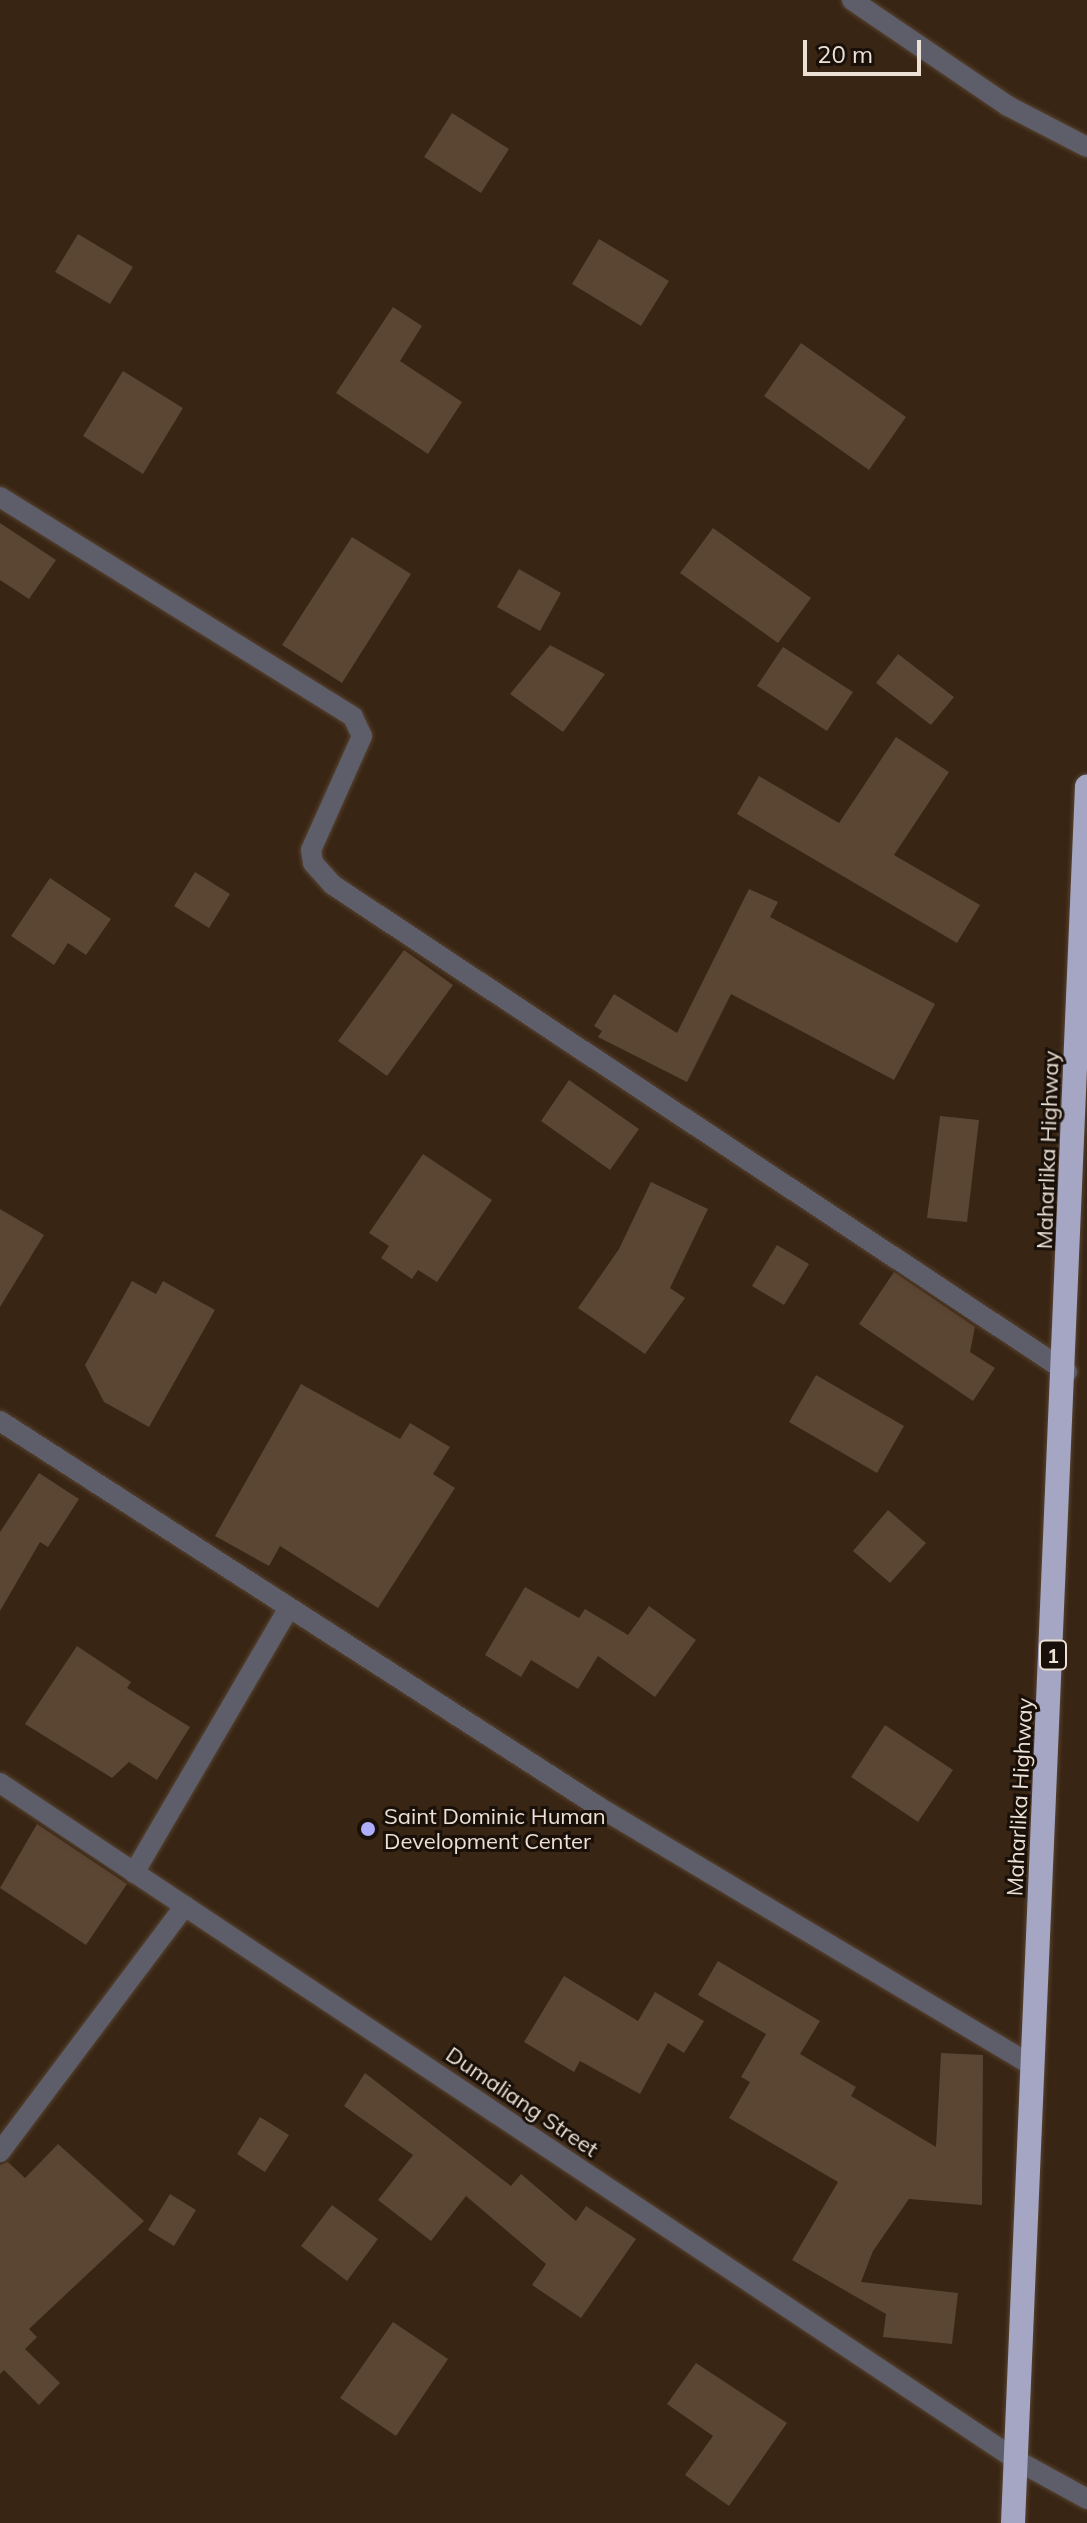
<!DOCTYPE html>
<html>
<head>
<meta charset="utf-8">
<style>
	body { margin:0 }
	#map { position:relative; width:1087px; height:2523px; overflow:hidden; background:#392513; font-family:Mulish,sans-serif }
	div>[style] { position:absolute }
	.building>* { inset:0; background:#5b4533 }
	.roads { filter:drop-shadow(0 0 2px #564332) drop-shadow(0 0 2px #564332) }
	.minor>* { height:20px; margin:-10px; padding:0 10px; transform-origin:10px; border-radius:10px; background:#5e5e6a }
	.highway>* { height:24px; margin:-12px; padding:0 12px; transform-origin:12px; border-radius:12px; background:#a5a6c3 }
	.dots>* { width:22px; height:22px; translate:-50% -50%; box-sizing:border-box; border:4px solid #191009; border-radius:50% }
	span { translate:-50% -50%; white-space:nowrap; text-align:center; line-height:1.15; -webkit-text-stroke:6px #191009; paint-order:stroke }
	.shield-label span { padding:2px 6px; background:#191009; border:2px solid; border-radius:6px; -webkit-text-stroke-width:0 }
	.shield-label { font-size:20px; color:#ede0d5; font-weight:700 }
	.street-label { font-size:22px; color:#ede0d5 }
	.poi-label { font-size:22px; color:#ede0d5 }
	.left { translate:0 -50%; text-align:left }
	.scale { position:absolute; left:803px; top:40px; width:118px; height:36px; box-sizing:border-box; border:4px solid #ede0d5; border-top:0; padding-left:10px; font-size:24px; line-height:28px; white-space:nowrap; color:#ede0d5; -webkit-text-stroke:6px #191009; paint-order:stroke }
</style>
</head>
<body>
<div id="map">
	<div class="building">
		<i style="clip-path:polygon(452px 113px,509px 149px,481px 193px,424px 157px)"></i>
		<i style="clip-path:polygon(78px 234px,133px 267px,110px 304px,55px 272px)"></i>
		<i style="clip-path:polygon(599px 239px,669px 281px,641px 326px,572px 284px)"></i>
		<i style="clip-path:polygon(393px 307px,422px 326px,400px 361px,462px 402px,428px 454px,336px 393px)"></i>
		<i style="clip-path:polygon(801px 343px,906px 417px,869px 470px,764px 396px)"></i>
		<i style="clip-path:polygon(123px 371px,183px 408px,143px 474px,83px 436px)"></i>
		<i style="clip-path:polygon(0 523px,56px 560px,29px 599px,0 580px)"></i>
		<i style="clip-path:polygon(713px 528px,811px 598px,778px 643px,680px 573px)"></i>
		<i style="clip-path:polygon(352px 537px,411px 574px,342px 683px,282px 645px)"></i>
		<i style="clip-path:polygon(519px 569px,561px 593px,540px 631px,497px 607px)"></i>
		<i style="clip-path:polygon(550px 645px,605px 674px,563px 732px,510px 694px)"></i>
		<i style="clip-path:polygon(783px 647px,853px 692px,827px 731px,757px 686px)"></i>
		<i style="clip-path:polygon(898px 654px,954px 697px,931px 725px,876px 683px)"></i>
		<i style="clip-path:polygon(896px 737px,949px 772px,894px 855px,980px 905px,957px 943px,737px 814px,759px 776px,839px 823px)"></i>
		<i style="clip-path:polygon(195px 872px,230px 894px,209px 928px,174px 906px)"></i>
		<i style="clip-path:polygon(50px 878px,111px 919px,86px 955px,68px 943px,54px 965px,11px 936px)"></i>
		<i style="clip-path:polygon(749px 889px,778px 902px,770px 917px,935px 1004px,894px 1080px,731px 994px,687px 1082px,598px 1037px,602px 1031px,594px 1026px,614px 994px,677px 1033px)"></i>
		<i style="clip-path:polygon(404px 950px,453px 985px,387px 1076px,338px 1041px)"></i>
		<i style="clip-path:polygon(569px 1080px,639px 1129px,610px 1170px,541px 1121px)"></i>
		<i style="clip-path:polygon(940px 1116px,979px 1120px,967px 1222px,927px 1218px)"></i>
		<i style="clip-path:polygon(423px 1154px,492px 1200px,437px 1282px,418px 1270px,412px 1279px,381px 1258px,389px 1246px,369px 1233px)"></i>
		<i style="clip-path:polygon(651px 1182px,708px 1209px,670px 1288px,685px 1298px,645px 1354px,578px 1308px,619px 1249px)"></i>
		<i style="clip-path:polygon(0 1209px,44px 1235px,0 1307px)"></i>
		<i style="clip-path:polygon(777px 1245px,809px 1264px,784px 1305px,752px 1286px)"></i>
		<i style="clip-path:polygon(894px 1272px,975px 1327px,970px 1352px,995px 1368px,973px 1401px,859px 1324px)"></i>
		<i style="clip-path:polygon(132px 1281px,156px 1294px,163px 1281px,215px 1310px,149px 1427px,104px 1402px,85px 1365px)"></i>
		<i style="clip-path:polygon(816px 1375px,904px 1426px,877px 1473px,789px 1422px)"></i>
		<i style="clip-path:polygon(301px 1384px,400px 1439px,410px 1423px,450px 1447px,433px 1474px,455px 1488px,378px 1608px,280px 1546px,269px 1566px,215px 1536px)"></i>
		<i style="clip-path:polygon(39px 1473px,79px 1499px,48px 1547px,40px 1542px,0 1611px,0 1532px)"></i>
		<i style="clip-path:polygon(888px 1510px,926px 1543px,890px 1583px,853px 1551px)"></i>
		<i style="clip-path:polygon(525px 1587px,579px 1618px,585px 1609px,628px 1635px,649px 1606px,696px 1640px,655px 1697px,598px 1656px,578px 1689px,531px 1660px,521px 1677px,485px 1655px)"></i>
		<i style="clip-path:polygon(77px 1646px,131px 1682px,127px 1688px,190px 1727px,157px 1780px,129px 1762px,112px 1778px,25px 1724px)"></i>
		<i style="clip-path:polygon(885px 1725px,953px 1770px,918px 1822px,851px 1777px)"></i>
		<i style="clip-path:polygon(37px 1824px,127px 1884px,86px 1945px,0 1888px)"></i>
		<i style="clip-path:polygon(718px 1961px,820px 2021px,800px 2054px,856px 2087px,851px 2096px,936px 2147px,941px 2053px,983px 2055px,982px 2205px,909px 2199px,873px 2251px,861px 2282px,958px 2293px,952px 2344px,883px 2337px,886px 2314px,792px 2260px,838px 2182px,729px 2118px,750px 2082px,741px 2077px,766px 2034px,698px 1995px)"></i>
		<i style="clip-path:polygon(564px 1976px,638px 2021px,655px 1992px,704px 2021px,684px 2053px,668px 2043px,640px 2094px,580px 2061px,574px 2072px,524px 2042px)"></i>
		<i style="clip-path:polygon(365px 2073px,511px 2186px,521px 2174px,576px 2221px,586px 2206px,636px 2239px,581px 2318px,532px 2285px,546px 2264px,466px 2196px,431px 2241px,378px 2200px,413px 2155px,344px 2106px)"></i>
		<i style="clip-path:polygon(260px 2117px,289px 2135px,265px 2172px,237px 2154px)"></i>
		<i style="clip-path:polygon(58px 2144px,144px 2221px,29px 2329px,37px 2337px,25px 2349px,60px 2383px,39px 2405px,4px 2370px,0 2374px,0 2165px,8px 2162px,25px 2178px)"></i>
		<i style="clip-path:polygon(170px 2194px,196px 2210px,174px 2246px,148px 2230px)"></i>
		<i style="clip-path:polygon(332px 2205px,378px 2239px,347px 2281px,301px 2246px)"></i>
		<i style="clip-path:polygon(393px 2322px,448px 2359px,396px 2436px,340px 2398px)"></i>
		<i style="clip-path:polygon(696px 2363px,787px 2423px,729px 2506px,685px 2475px,713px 2436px,667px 2404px)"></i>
	</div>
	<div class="roads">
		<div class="minor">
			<i style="left:852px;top:0;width:189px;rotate:34.2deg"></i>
			<i style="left:1008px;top:106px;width:89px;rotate:27.4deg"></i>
			<i style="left:0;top:497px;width:416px;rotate:31.9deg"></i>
			<i style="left:353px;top:717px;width:21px;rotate:65deg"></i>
			<i style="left:362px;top:736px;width:125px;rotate:114.1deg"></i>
			<i style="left:311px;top:850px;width:13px;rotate:81deg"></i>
			<i style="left:313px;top:863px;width:30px;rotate:48deg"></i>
			<i style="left:333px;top:885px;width:881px;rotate:33.56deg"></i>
			<i style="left:0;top:1421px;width:713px;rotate:32.8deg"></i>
			<i style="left:599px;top:1807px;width:505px;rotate:30.83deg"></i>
			<i style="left:0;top:1783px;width:1223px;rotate:33.66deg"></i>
			<i style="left:1018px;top:2461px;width:79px;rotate:28.8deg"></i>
			<i style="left:134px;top:1873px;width:306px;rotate:-59.7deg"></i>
			<i style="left:0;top:2152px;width:308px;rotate:-53.1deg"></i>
		</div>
		<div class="highway">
			<i style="left:1013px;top:2523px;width:1738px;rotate:-87.56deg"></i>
		</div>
	</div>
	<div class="dots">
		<i style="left:368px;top:1829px;background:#afaefa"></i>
	</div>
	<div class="shield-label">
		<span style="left:1053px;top:1655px">1</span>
	</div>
	<div class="street-label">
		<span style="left:1048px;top:1150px;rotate:-88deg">Maharlika Highway</span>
		<span style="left:1020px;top:1797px;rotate:-87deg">Maharlika Highway</span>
		<span style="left:522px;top:2102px;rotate:34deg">Dumaliang Street</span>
	</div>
	<div class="poi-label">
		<span class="left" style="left:384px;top:1829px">Saint Dominic Human<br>Development Center</span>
	</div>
	<div class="scale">20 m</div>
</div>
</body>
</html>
